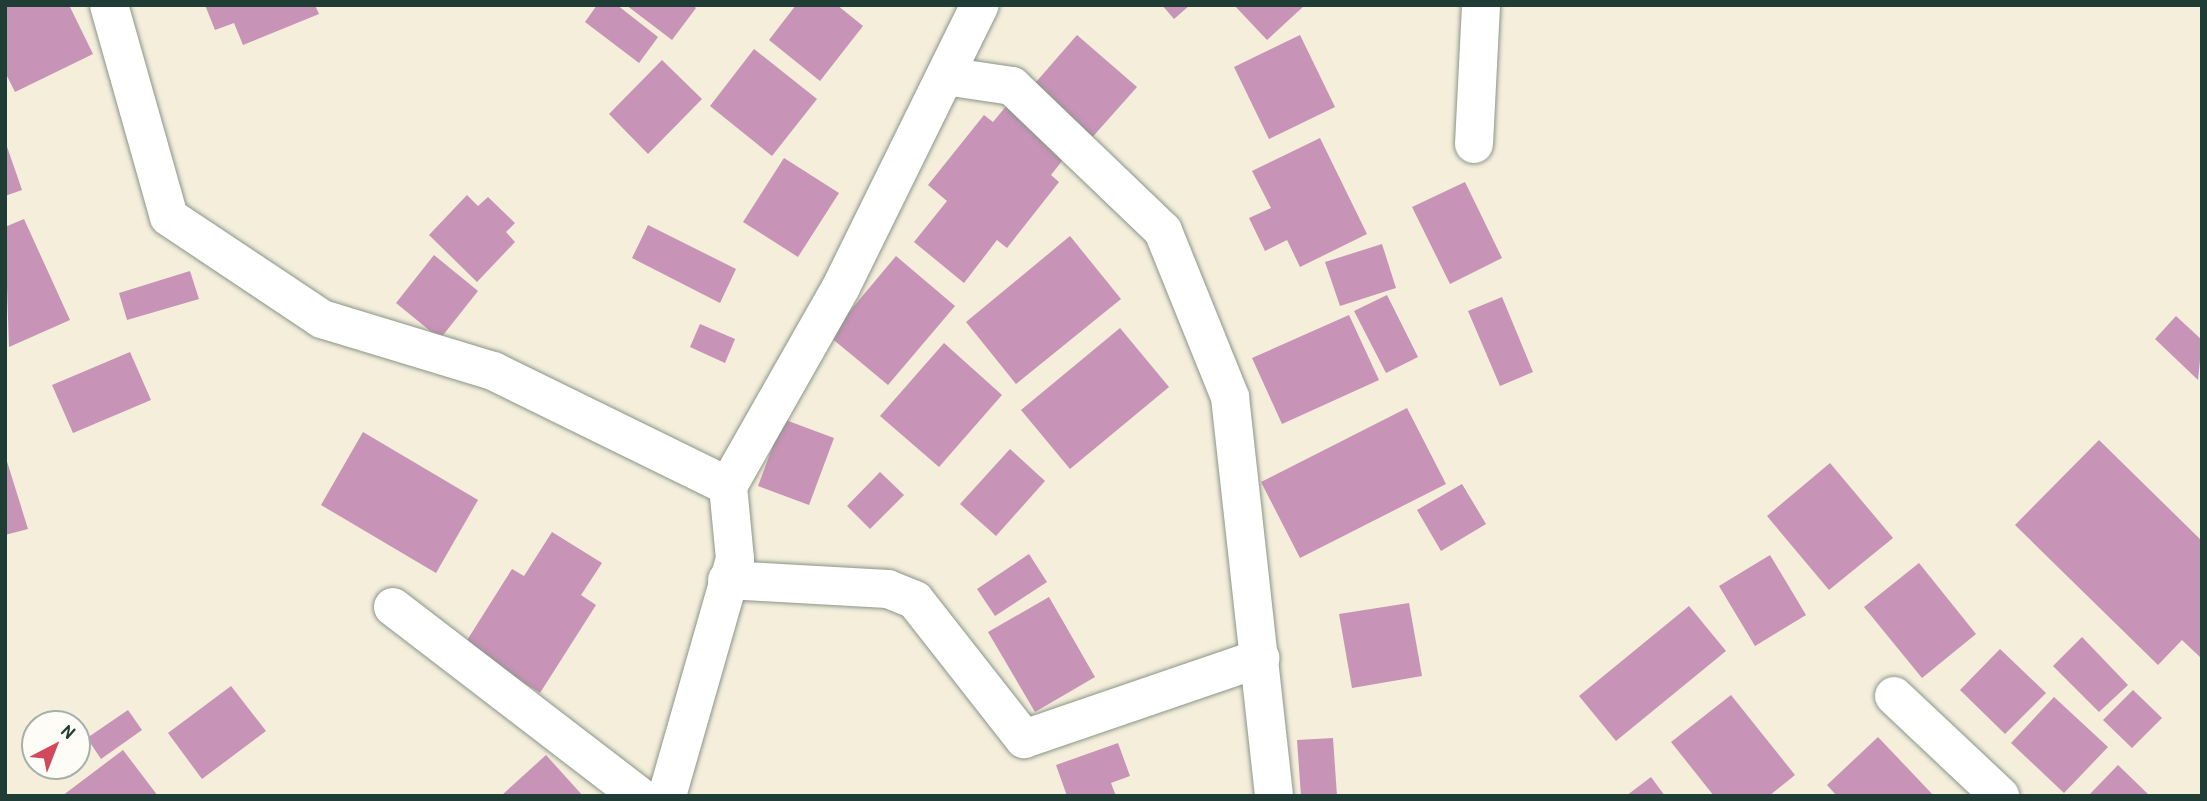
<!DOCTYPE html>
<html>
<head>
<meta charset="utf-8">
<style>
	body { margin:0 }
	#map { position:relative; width:2207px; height:801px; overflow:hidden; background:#f4eedb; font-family:"Patrick Hand",sans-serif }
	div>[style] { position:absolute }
	.building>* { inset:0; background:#c793b6 }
	.roads { filter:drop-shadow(0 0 2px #8a9688) drop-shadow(0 0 2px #8a9688) }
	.street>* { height:38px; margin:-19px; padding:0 19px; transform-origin:19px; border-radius:19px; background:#fff }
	span { translate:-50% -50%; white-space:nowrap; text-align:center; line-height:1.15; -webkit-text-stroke:7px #fdfcf7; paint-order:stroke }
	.frame { position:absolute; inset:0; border:7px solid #1f3d34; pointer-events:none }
	.north { position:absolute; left:21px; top:710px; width:70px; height:70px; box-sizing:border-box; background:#fdfcf7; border:2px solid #a4b0a9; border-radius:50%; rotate:42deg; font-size:19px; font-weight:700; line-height:28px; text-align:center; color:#1f3d34 }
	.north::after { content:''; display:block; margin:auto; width:24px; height:32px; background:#d1495b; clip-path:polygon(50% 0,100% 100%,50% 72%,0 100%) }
</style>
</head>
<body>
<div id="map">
	<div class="building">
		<i style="clip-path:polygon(5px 5px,69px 5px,93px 54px,15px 92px,5px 72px)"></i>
		<i style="clip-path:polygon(205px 5px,315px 5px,319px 14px,243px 45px,234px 23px,215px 30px)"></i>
		<i style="clip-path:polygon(597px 5px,617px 5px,658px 37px,639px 63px,585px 22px)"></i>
		<i style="clip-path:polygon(626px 5px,692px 5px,696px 8px,672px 40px)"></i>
		<i style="clip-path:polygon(796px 5px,837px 5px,863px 26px,820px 81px,769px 40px)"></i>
		<i style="clip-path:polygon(1162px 5px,1190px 5px,1174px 19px)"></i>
		<i style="clip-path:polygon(1234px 5px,1305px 5px,1267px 40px)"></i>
		<i style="clip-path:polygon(1077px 35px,1137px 87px,1089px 141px,1030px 89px)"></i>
		<i style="clip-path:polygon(1300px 35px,1335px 107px,1269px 139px,1234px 67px)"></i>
		<i style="clip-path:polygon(754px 49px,817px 99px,772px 156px,710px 106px)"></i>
		<i style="clip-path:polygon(662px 60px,702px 99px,648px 154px,609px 114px)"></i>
		<i style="clip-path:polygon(1013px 98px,1073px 147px,1051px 175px,1059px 182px,1007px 248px,997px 240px,964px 283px,914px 242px,947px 201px,928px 185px,984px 115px,993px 122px)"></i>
		<i style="clip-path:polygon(1320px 138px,1367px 234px,1300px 267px,1287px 240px,1265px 251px,1249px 218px,1271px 208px,1252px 171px)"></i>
		<i style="clip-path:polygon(5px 141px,22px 190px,5px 196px)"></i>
		<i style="clip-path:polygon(784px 158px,839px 193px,798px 257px,743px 222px)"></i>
		<i style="clip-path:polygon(1465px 182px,1502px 258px,1450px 284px,1412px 207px)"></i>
		<i style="clip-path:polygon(467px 195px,478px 206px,488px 197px,515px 223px,506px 232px,515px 242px,477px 282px,429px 235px)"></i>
		<i style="clip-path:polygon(24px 219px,70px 320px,9px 347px,5px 227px)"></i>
		<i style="clip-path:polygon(648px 225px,736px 269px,720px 303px,632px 258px)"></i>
		<i style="clip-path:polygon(1070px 236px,1121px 299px,1016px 384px,966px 322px)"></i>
		<i style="clip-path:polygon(1382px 244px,1396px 288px,1340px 306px,1325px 262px)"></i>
		<i style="clip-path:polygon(434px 255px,478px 291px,440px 339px,396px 303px)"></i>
		<i style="clip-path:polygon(896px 256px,955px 306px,888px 385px,829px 336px)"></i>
		<i style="clip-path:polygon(190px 271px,199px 299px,127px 320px,119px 293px)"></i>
		<i style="clip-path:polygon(1387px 295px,1418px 357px,1386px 373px,1354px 311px)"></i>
		<i style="clip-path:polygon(1502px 297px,1533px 372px,1500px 386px,1468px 311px)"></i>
		<i style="clip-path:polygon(1349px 315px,1379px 380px,1282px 424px,1252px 358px)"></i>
		<i style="clip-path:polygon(2176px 316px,2202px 340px,2198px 380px,2155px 339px)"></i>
		<i style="clip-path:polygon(700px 324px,735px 339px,725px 363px,690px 347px)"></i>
		<i style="clip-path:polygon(1120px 328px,1169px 387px,1070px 469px,1021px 410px)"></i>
		<i style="clip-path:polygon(944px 343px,1002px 395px,939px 467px,880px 416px)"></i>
		<i style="clip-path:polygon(130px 352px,151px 400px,73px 433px,52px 385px)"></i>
		<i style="clip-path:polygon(1407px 408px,1446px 484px,1300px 558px,1261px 482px)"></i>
		<i style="clip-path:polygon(783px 419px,834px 438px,809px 505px,758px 486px)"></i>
		<i style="clip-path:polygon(363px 432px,478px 500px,436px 573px,321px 505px)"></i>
		<i style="clip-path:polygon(2099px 440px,2202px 541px,2200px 657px,2182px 640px,2158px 665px,2015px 525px)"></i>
		<i style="clip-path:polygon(1010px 449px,1045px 481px,996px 536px,960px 504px)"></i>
		<i style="clip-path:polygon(5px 455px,28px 529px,5px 535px)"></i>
		<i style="clip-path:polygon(1830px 463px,1893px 538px,1829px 590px,1767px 516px)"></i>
		<i style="clip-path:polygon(880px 472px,904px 495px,870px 529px,847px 506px)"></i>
		<i style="clip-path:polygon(1462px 484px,1486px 524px,1441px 551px,1417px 510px)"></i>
		<i style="clip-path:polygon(552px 532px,602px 563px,581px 595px,596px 605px,540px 693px,464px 645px,512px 569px,524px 576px)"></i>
		<i style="clip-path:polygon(1029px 554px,1047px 582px,995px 616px,977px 589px)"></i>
		<i style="clip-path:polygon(1770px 555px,1806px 615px,1755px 646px,1719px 586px)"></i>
		<i style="clip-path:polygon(1919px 563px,1976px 634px,1922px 678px,1864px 607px)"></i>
		<i style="clip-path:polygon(1049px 597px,1095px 677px,1035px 712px,988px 632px)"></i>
		<i style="clip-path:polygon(1409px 603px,1422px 676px,1352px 688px,1339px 614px)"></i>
		<i style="clip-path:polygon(1689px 606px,1726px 651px,1616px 741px,1579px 696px)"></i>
		<i style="clip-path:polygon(2082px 637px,2128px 685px,2099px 712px,2053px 666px)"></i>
		<i style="clip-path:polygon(2000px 649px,2046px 693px,2005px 734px,1960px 690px)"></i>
		<i style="clip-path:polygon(231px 686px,266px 731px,202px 779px,168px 733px)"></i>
		<i style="clip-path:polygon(2133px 690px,2162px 718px,2132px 748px,2103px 720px)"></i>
		<i style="clip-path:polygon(1731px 695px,1795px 775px,1769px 796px,1714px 796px,1671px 742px)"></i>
		<i style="clip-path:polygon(2054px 697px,2108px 747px,2064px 793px,2011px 743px)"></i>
		<i style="clip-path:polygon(128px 710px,142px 730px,101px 759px,87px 738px)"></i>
		<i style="clip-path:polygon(1878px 737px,1934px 796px,1837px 796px,1827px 785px)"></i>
		<i style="clip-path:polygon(1333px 738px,1337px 796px,1301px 796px,1297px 740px)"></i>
		<i style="clip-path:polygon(1118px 743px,1130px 776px,1111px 783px,1116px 796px,1067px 796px,1056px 765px)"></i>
		<i style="clip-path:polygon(123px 750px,158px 796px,62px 796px)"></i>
		<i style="clip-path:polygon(546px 755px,583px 796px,501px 796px)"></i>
		<i style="clip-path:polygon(2118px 765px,2150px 796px,2088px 796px)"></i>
		<i style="clip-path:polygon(1651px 777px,1665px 796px,1626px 796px)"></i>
	</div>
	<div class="roads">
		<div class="street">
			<i style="left:109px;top:5px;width:220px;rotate:74.2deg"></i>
			<i style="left:169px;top:217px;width:184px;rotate:33.7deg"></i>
			<i style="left:322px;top:319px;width:179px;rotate:16.9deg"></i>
			<i style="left:493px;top:371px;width:262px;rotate:26.1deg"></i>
			<i style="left:945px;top:76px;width:68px;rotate:8.5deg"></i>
			<i style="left:1012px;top:86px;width:209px;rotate:43.8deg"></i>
			<i style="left:1163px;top:231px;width:179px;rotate:68deg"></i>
			<i style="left:1230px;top:397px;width:401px;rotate:83.7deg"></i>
			<i style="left:1474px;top:144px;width:139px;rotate:-87.1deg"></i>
			<i style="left:727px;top:580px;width:161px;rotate:3.2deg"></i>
			<i style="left:888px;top:589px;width:29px;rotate:22deg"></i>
			<i style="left:915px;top:600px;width:177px;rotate:51.9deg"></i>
			<i style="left:1024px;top:739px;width:250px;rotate:-18.9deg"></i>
			<i style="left:393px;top:607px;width:310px;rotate:37.5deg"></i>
			<i style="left:1894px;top:696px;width:146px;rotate:43.3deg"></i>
			<i style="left:667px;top:796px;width:247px;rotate:-74deg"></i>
			<i style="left:735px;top:559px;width:73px;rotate:-95.5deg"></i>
			<i style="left:728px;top:486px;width:229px;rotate:-60.4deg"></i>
			<i style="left:841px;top:287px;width:314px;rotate:-63.8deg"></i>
		</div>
	</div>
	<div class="frame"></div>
	<div class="north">N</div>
</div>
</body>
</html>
